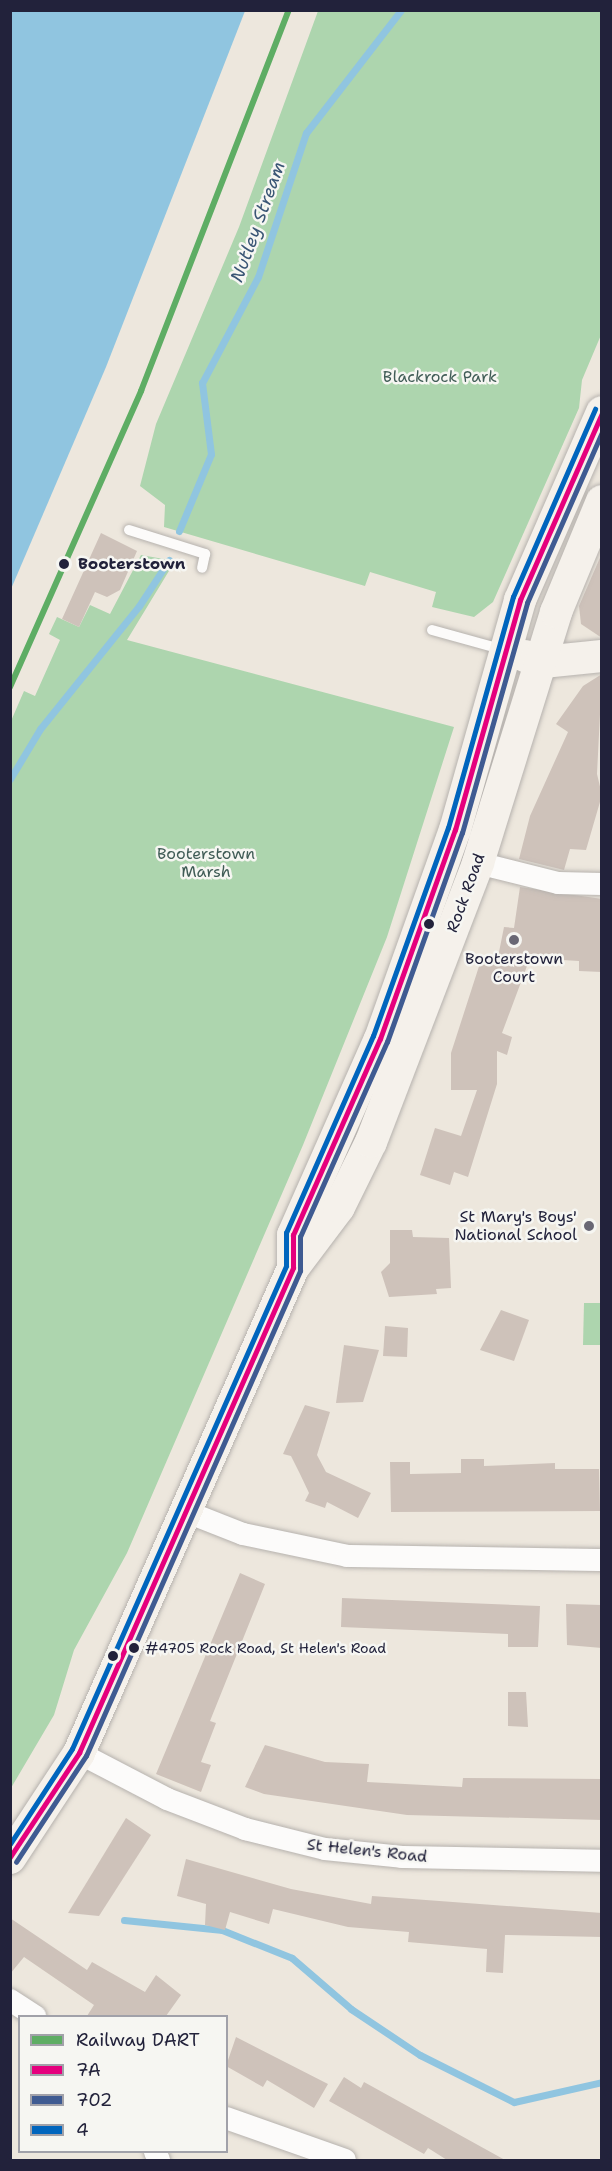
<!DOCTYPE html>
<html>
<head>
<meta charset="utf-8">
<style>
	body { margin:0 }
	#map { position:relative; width:612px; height:2171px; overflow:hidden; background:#ede7dd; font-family:"Shantell Sans",sans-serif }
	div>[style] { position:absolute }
	.green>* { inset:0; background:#add5ae }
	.water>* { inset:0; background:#90c5e0 }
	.stream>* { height:7px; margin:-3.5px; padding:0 3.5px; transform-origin:3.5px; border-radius:3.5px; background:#90c5e0 }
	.building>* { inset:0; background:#cec2ba }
	.roads { filter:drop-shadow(0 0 2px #b6b2ae) drop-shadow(0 0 2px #b6b2ae) }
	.lane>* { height:10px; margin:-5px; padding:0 5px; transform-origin:5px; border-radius:5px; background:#fcfbfa }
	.street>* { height:22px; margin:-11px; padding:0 11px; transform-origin:11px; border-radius:11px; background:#fcfbfa }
	.secondary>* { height:32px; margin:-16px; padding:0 16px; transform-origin:16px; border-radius:16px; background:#f5f1eb }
	.bus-1>* { height:4.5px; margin:-2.25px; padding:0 2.25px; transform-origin:2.25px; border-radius:2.25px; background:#e5007d }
	.bus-2>* { height:4.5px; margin:-2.25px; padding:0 2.25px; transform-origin:2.25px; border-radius:2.25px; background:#3f5b92 }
	.bus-3>* { height:4.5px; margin:-2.25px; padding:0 2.25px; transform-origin:2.25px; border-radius:2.25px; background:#0065bd }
	.rail-1>* { height:6px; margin:-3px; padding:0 3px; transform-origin:3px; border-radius:3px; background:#5ead64 }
	.dots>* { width:16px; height:16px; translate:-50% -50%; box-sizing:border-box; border:3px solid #f6f6f2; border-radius:50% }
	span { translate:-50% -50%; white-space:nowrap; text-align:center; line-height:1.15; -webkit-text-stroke:5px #f6f6f2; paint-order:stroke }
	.bus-label { font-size:14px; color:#22223b }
	.left { translate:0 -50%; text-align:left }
	.park-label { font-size:16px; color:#405c56 }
	.stop-label { font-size:16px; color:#22223b; font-weight:700 }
	.street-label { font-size:16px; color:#22223b }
	.poi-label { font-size:16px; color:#22223b }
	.right { translate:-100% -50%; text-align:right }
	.water-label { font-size:18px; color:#3a5675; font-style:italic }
	.frame { position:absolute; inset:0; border:12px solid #22223b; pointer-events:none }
	.legend { position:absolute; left:18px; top:2015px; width:210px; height:138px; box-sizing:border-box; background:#f6f6f2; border:2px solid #a1a1a9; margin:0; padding:8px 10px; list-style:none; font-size:18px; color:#22223b }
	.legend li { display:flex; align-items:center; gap:12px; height:30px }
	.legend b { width:30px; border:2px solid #a1a1a9 }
</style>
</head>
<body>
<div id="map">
	<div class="green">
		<i style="clip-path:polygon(318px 11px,601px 11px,601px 335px,582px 380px,579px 408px,493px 602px,474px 617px,432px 607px,436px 592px,370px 572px,365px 586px,164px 527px,165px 505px,140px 486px,156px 424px,239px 227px)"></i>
		<i style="clip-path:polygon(141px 555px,175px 561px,127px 640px,454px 727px,387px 937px,303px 1145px,127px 1553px,74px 1650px,54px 1715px,11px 1788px,11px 721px,24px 691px,35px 696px,60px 640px,49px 634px,57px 617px,79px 627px,90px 605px,110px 614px)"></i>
		<i style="clip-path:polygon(584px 1303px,601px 1303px,601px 1345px,583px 1345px)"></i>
	</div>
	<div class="water">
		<i style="clip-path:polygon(11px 10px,245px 11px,106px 367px,11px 589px)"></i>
	</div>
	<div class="stream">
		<i style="left:179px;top:531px;width:83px;rotate:-67.4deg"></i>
		<i style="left:211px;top:454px;width:72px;rotate:-97.2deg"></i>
		<i style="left:202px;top:383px;width:120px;rotate:-62.2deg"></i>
		<i style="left:258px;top:277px;width:152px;rotate:-71.6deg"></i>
		<i style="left:306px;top:133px;width:155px;rotate:-52.3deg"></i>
		<i style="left:10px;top:779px;width:58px;rotate:-59deg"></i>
		<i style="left:40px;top:729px;width:158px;rotate:-51.2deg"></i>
		<i style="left:139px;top:606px;width:55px;rotate:-56.9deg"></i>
		<i style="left:124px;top:1920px;width:99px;rotate:5.8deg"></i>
		<i style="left:222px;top:1930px;width:75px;rotate:21.8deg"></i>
		<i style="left:292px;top:1958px;width:78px;rotate:40.8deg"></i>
		<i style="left:351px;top:2009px;width:83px;rotate:33.7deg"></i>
		<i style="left:420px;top:2055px;width:105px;rotate:26.6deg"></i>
		<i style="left:514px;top:2102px;width:90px;rotate:-12.8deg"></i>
	</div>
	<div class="building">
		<i style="clip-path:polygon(101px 533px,137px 551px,120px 590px,107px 597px,95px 592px,79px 627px,62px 619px)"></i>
		<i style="clip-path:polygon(602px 553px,602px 638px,581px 624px,579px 606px)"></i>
		<i style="clip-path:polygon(602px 674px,597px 774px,602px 795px,586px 850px,570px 849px,564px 870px,519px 859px,530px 816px,568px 732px,556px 724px,583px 686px)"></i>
		<i style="clip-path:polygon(520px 887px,602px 899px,602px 972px,579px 971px,579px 961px,530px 958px,502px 1033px,512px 1037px,507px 1055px,497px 1051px,497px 1084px,468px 1177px,454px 1172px,450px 1185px,420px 1175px,435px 1128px,461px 1136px,477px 1090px,451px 1090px,451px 1053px,482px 957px,497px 962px,504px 927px,514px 928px)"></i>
		<i style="clip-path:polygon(390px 1230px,412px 1230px,413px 1237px,449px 1238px,451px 1288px,436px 1289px,437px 1294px,389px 1297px,381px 1272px,390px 1263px)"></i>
		<i style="clip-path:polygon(501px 1310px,529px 1320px,514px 1361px,480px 1350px)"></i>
		<i style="clip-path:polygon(385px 1326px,408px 1328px,407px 1357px,383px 1356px)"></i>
		<i style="clip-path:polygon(344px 1345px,379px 1350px,363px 1402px,336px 1403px)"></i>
		<i style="clip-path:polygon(305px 1405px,330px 1412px,317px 1455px,326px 1472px,371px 1493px,358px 1518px,327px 1502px,325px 1508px,305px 1501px,309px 1493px,300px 1474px,291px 1456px,283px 1454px)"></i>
		<i style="clip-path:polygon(461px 1459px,484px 1459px,484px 1466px,555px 1463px,555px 1469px,599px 1469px,600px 1511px,391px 1512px,390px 1462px,410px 1462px,410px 1474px,461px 1473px)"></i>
		<i style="clip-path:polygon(240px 1573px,265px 1584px,210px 1721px,216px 1723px,201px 1762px,211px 1765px,201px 1792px,156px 1774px)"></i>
		<i style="clip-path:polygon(342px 1598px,540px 1606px,538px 1647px,508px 1647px,508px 1634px,341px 1627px)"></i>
		<i style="clip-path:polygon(566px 1604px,602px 1605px,602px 1648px,567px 1645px)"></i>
		<i style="clip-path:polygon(508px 1692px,526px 1692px,528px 1727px,508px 1726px)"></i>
		<i style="clip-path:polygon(265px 1745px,325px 1762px,369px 1764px,367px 1782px,462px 1787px,463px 1778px,602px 1779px,602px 1820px,407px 1815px,264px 1794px,245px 1787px)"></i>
		<i style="clip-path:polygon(126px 1818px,151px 1835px,99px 1916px,68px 1913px)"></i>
		<i style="clip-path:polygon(186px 1859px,291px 1889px,371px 1904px,372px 1896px,602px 1913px,602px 1937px,505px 1935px,503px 1973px,486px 1972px,487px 1949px,408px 1942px,409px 1932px,348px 1927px,273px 1909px,269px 1924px,230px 1912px,225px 1930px,205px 1925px,206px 1904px,177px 1896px)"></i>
		<i style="clip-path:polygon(10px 1918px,87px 1970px,92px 1962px,145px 1992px,156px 1975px,181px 1995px,166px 2016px,87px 2016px,94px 2005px,24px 1957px,10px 1974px)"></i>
		<i style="clip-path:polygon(236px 2037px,328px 2084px,314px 2108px,267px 2080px,263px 2087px,226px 2066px)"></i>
		<i style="clip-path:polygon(344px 2077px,361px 2088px,364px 2082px,505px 2160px,447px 2160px,428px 2148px,424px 2154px,329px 2101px)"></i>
	</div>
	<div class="roads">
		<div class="lane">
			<i style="left:129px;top:530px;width:80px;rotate:17.5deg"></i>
			<i style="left:205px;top:554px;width:14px;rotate:102deg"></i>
			<i style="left:432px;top:630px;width:75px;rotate:15.5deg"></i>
		</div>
		<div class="street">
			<i style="left:478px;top:863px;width:82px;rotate:14deg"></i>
			<i style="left:558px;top:883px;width:44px;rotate:1.3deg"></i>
			<i style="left:187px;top:1512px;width:60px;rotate:21.4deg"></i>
			<i style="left:243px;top:1534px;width:106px;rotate:11.9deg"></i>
			<i style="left:347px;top:1556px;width:255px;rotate:0.9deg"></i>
			<i style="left:79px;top:1753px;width:99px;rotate:27.6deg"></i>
			<i style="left:167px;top:1799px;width:84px;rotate:21deg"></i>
			<i style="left:245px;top:1829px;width:82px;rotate:14deg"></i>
			<i style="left:325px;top:1849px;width:77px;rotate:5.9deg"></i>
			<i style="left:402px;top:1857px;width:200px;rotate:1.1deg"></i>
			<i style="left:10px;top:2000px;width:30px;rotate:33deg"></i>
			<i style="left:226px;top:2118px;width:126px;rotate:19.4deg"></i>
			<i style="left:155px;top:2152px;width:9px;rotate:63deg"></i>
		</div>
		<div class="secondary">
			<i style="left:525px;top:656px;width:19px;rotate:18deg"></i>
			<i style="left:543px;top:662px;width:59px;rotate:-5.8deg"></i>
			<i style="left:293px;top:1267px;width:32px;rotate:-90deg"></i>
			<i style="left:293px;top:1235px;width:214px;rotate:-66.1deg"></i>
			<i style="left:380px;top:1039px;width:222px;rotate:-70.3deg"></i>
			<i style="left:455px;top:830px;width:239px;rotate:-74.2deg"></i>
			<i style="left:520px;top:600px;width:205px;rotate:-66.4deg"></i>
			<i style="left:10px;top:1858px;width:126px;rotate:-56.7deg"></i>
			<i style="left:79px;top:1753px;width:530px;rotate:-66.19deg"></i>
			<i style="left:293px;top:1268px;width:76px;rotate:-53deg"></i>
			<i style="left:339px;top:1207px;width:72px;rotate:-63.8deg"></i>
			<i style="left:371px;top:1142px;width:299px;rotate:-69deg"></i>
			<i style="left:478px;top:863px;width:263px;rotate:-72.7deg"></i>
			<i style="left:556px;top:612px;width:120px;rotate:-67.5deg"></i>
		</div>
	</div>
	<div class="bus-1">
		<i style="left:10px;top:1857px;width:125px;rotate:-56.4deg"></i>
		<i style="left:79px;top:1753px;width:530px;rotate:-66.19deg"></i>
		<i style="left:293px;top:1268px;width:33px;rotate:-90deg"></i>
		<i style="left:293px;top:1235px;width:214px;rotate:-66.1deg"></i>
		<i style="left:380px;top:1039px;width:222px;rotate:-70.3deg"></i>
		<i style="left:455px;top:830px;width:239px;rotate:-74.2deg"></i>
		<i style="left:520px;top:600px;width:204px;rotate:-66.3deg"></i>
	</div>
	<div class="bus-2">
		<i style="left:16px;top:1862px;width:127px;rotate:-56.6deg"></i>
		<i style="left:86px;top:1756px;width:530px;rotate:-66.19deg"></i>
		<i style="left:300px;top:1271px;width:34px;rotate:-90deg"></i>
		<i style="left:300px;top:1237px;width:214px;rotate:-66deg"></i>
		<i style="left:387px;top:1042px;width:222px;rotate:-70.3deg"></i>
		<i style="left:462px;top:833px;width:239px;rotate:-74.2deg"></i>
		<i style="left:527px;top:603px;width:187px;rotate:-66.3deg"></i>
	</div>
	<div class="bus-3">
		<i style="left:10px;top:1844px;width:113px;rotate:-56.9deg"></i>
		<i style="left:72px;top:1749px;width:528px;rotate:-66.1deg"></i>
		<i style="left:286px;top:1266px;width:33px;rotate:-90deg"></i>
		<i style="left:286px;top:1233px;width:215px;rotate:-66.2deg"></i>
		<i style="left:373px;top:1036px;width:221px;rotate:-70.2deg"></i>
		<i style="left:448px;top:828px;width:240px;rotate:-74.3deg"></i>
		<i style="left:513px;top:597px;width:205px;rotate:-66.4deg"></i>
	</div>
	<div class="rail-1">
		<i style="left:10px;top:687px;width:324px;rotate:-66.1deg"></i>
		<i style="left:141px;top:391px;width:409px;rotate:-68.8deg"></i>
	</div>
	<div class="dots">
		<i style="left:64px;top:564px;background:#22223b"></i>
		<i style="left:429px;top:924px;background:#22223b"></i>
		<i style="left:514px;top:940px;background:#696774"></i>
		<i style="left:589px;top:1226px;background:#696774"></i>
		<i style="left:134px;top:1648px;background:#22223b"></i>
		<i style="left:113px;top:1656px;background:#22223b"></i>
	</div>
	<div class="bus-label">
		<span class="left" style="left:145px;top:1648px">#4705 Rock Road, St Helen's Road</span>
	</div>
	<div class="park-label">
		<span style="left:440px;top:377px">Blackrock Park</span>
		<span style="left:206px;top:863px">Booterstown<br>Marsh</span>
	</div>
	<div class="stop-label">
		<span class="left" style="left:78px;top:564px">Booterstown</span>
	</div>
	<div class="street-label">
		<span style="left:466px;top:893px;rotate:-70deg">Rock Road</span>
		<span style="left:367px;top:1851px;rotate:6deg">St Helen's Road</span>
	</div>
	<div class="poi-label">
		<span style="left:514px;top:968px">Booterstown<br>Court</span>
		<span class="right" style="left:577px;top:1226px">St Mary's Boys'<br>National School</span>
	</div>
	<div class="water-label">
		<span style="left:258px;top:222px;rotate:-70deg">Nutley Stream</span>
	</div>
	<div class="frame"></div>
	<ul class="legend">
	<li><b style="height:8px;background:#5ead64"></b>Railway DART</li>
	<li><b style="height:8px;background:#e5007d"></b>7A</li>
	<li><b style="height:8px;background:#3f5b92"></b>702</li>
	<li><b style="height:8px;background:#0065bd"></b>4</li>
	</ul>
</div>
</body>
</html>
